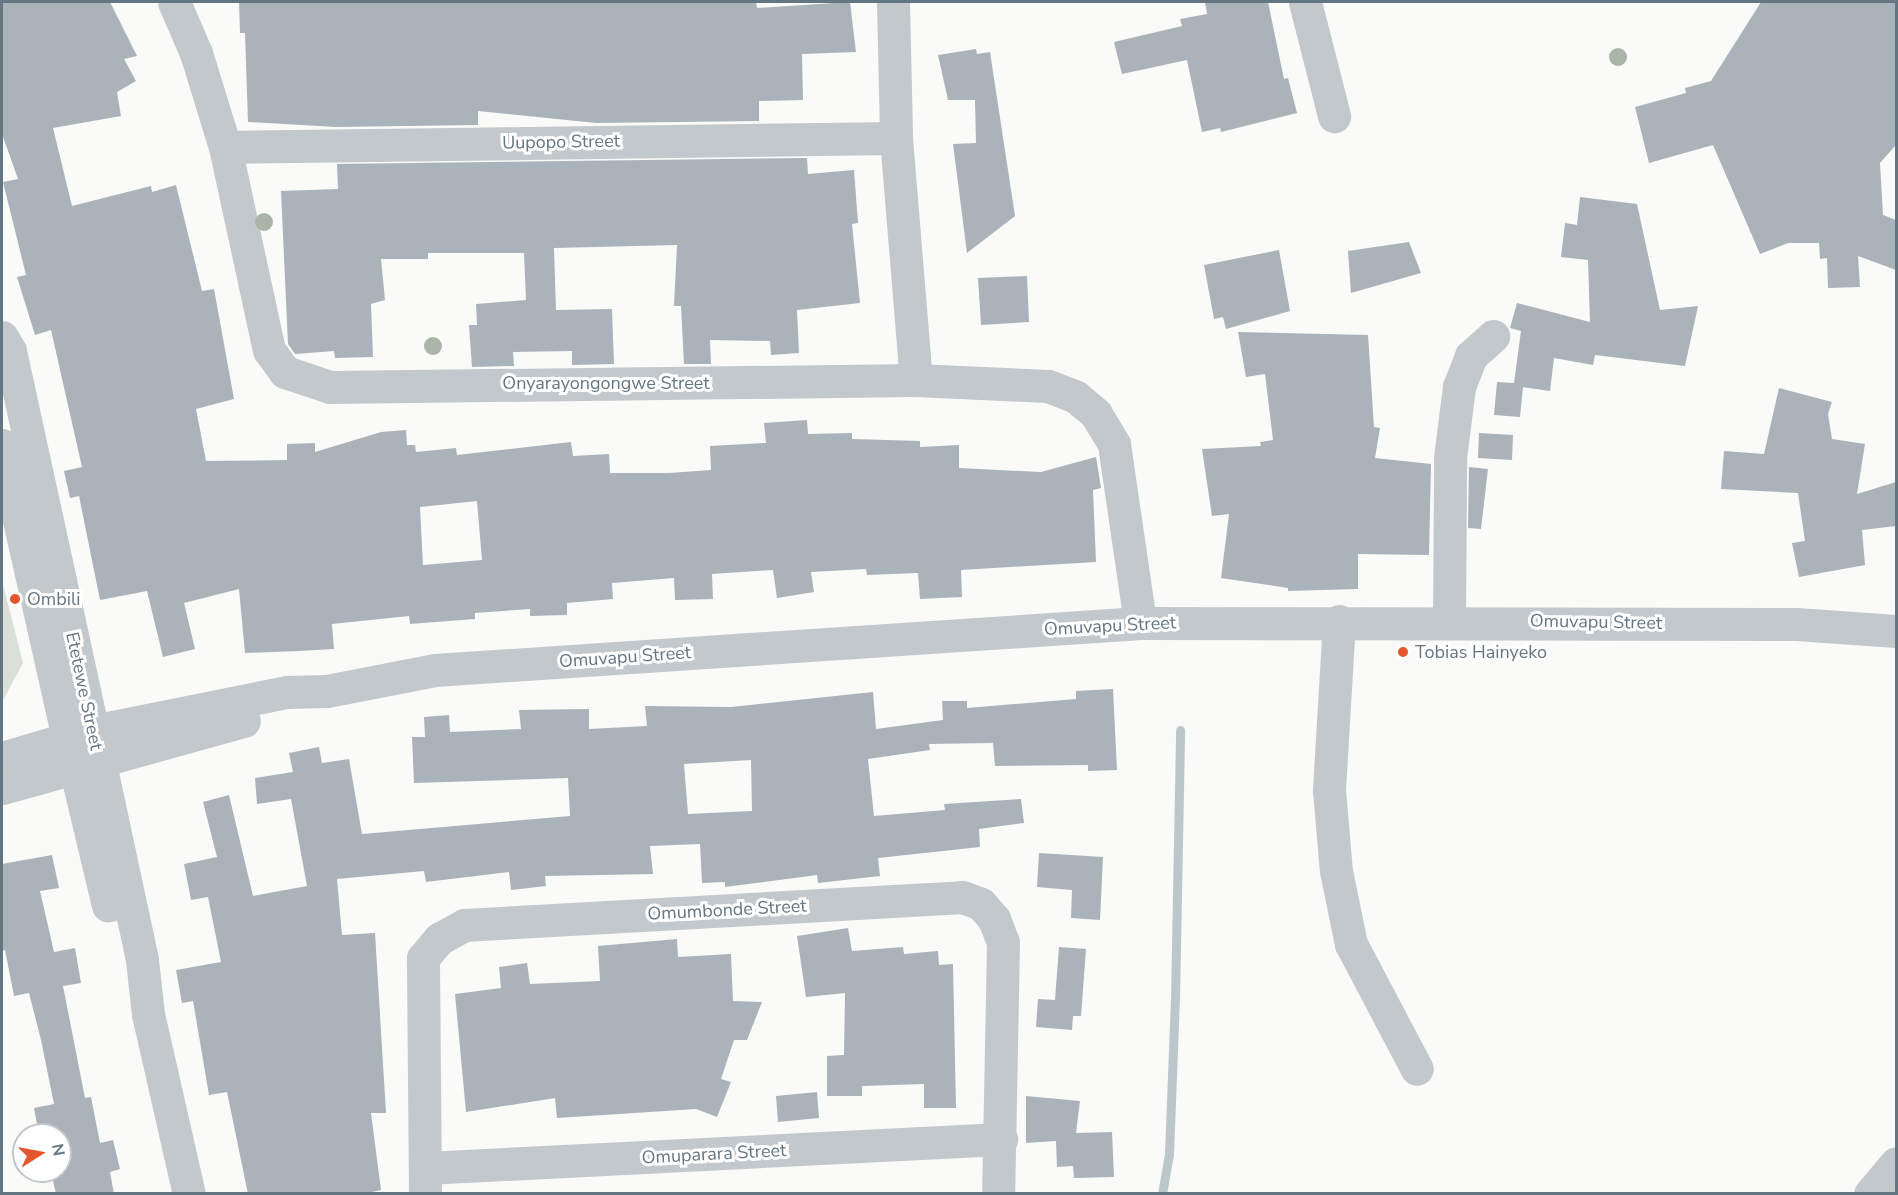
<!DOCTYPE html>
<html>
<head>
<meta charset="utf-8">
<style>
	body { margin:0 }
	#map { position:relative; width:1898px; height:1195px; overflow:hidden; background:#fafaf8; font-family:"Nunito Sans",sans-serif }
	div>[style] { position:absolute }
	.green>* { inset:0; background:#dadfd7 }
	.stream>* { height:9px; margin:-4.5px; padding:0 4.5px; transform-origin:4.5px; border-radius:4.5px; background:#bbc7cb }
	.building>* { inset:0; background:#aab3b9 }
	.minor>* { height:33px; margin:-16.5px; padding:0 16.5px; transform-origin:16.5px; border-radius:16.5px; background:#c3c8cc }
	.tertiary>* { height:33px; margin:-16.5px; padding:0 16.5px; transform-origin:16.5px; border-radius:16.5px; background:#c3c8cc }
	.trees>* { width:18px; height:18px; margin:-9px; border-radius:50%; background:#aab4a7 }
	.dots>* { width:16px; height:16px; translate:-50% -50%; box-sizing:border-box; border:3px solid #fff; border-radius:50% }
	span { translate:-50% -50%; white-space:nowrap; text-align:center; line-height:1.15; -webkit-text-stroke:6px #fff; paint-order:stroke }
	.street-label { font-size:18px; color:#657683 }
	.poi-label { font-size:18px; color:#657683 }
	.left { translate:0 -50%; text-align:left }
	.frame { position:absolute; inset:0; border:3px solid #657683; pointer-events:none }
	.north { position:absolute; left:12px; top:1123px; width:60px; height:60px; box-sizing:border-box; background:#fff; border:2px solid #c1c8cd; border-radius:50%; rotate:79deg; font-size:16px; font-weight:700; line-height:24px; text-align:center; color:#657683 }
	.north::after { content:''; display:block; margin:auto; width:21px; height:27px; background:#e4572e; clip-path:polygon(50% 0,100% 100%,50% 72%,0 100%) }
</style>
</head>
<body>
<div id="map">
	<div class="green">
		<i style="clip-path:polygon(2px 580px,23px 663px,2px 702px)"></i>
	</div>
	<div class="stream">
		<i style="left:1162px;top:1194px;width:41px;rotate:-80.1deg"></i>
		<i style="left:1169px;top:1154px;width:155px;rotate:-87.8deg"></i>
		<i style="left:1175px;top:999px;width:269px;rotate:-88.9deg"></i>
	</div>
	<div class="building">
		<i style="clip-path:polygon(evenodd,2px 2px,110px 2px,137px 56px,124px 59px,136px 81px,117px 92px,121px 116px,53px 128px,72px 206px,151px 186px,152px 192px,176px 185px,202px 291px,214px 289px,234px 399px,196px 409px,206px 461px,287px 460px,287px 444px,315px 443px,315px 452px,381px 432px,406px 430px,407px 445px,415px 445px,416px 452px,456px 448px,457px 455px,571px 442px,573px 456px,609px 454px,610px 473px,669px 473px,711px 470px,710px 446px,766px 443px,764px 423px,807px 420px,808px 434px,852px 433px,852px 439px,920px 441px,920px 447px,959px 445px,959px 468px,1041px 472px,1096px 457px,1101px 488px,1093px 490px,1096px 562px,961px 570px,962px 597px,920px 599px,918px 573px,867px 575px,866px 569px,811px 572px,814px 592px,777px 598px,773px 570px,712px 574px,713px 599px,675px 600px,674px 578px,612px 583px,613px 599px,567px 603px,567px 615px,530px 616px,530px 609px,475px 613px,475px 619px,410px 624px,409px 616px,332px 624px,334px 649px,298px 651px,245px 653px,239px 589px,184px 603px,195px 649px,163px 657px,147px 591px,100px 600px,79px 496px,70px 498px,64px 471px,82px 467px,51px 330px,35px 335px,17px 277px,26px 275px,3px 182px,18px 179px,2px 134px,2px 2px,477px 501px,482px 560px,423px 565px,420px 507px,477px 501px)"></i>
		<i style="clip-path:polygon(239px 2px,756px 2px,757px 8px,850px 2px,856px 52px,802px 54px,803px 100px,759px 101px,759px 121px,596px 123px,478px 111px,478px 125px,336px 127px,248px 122px,245px 33px,240px 33px)"></i>
		<i style="clip-path:polygon(1205px 2px,1268px 2px,1284px 79px,1288px 78px,1297px 113px,1221px 132px,1220px 128px,1202px 132px,1187px 60px,1122px 74px,1114px 42px,1182px 26px,1180px 19px,1207px 14px)"></i>
		<i style="clip-path:polygon(1761px 2px,1896px 2px,1896px 145px,1880px 163px,1883px 215px,1896px 220px,1896px 270px,1858px 256px,1860px 287px,1828px 288px,1827px 258px,1820px 259px,1819px 243px,1788px 243px,1760px 254px,1713px 145px,1649px 163px,1635px 107px,1686px 93px,1685px 88px,1711px 81px)"></i>
		<i style="clip-path:polygon(976px 49px,977px 54px,990px 52px,1015px 216px,967px 253px,953px 144px,976px 143px,975px 100px,948px 100px,938px 55px)"></i>
		<i style="clip-path:polygon(807px 158px,808px 174px,854px 170px,858px 223px,852px 224px,860px 303px,797px 310px,799px 353px,771px 355px,770px 341px,710px 340px,711px 364px,684px 364px,681px 306px,674px 306px,677px 245px,554px 248px,556px 310px,612px 309px,614px 364px,572px 365px,572px 351px,513px 352px,514px 366px,472px 367px,469px 325px,477px 325px,476px 304px,526px 300px,524px 253px,428px 253px,428px 259px,381px 259px,385px 300px,371px 304px,373px 357px,335px 358px,334px 351px,295px 354px,288px 344px,281px 191px,338px 189px,337px 164px)"></i>
		<i style="clip-path:polygon(1580px 197px,1637px 204px,1660px 310px,1698px 306px,1685px 366px,1595px 355px,1593px 365px,1554px 358px,1550px 391px,1523px 387px,1520px 417px,1494px 415px,1497px 382px,1514px 383px,1521px 331px,1510px 328px,1517px 303px,1590px 322px,1588px 260px,1561px 257px,1565px 223px,1577px 225px)"></i>
		<i style="clip-path:polygon(1409px 242px,1421px 273px,1351px 293px,1348px 251px)"></i>
		<i style="clip-path:polygon(1279px 250px,1290px 311px,1226px 329px,1223px 317px,1214px 319px,1204px 265px)"></i>
		<i style="clip-path:polygon(1027px 276px,1029px 322px,981px 325px,978px 278px)"></i>
		<i style="clip-path:polygon(1238px 332px,1368px 335px,1374px 427px,1380px 428px,1375px 458px,1431px 464px,1429px 555px,1358px 554px,1358px 589px,1288px 591px,1288px 588px,1221px 578px,1229px 514px,1212px 516px,1202px 449px,1261px 446px,1260px 442px,1273px 440px,1265px 374px,1246px 377px)"></i>
		<i style="clip-path:polygon(1779px 388px,1832px 402px,1828px 414px,1832px 439px,1865px 444px,1857px 494px,1896px 482px,1896px 526px,1862px 530px,1865px 565px,1799px 577px,1792px 543px,1805px 541px,1798px 493px,1721px 489px,1724px 451px,1764px 454px)"></i>
		<i style="clip-path:polygon(1479px 433px,1513px 435px,1512px 460px,1478px 458px)"></i>
		<i style="clip-path:polygon(1469px 467px,1488px 469px,1481px 529px,1468px 528px)"></i>
		<i style="clip-path:polygon(evenodd,1113px 689px,1117px 770px,1088px 771px,1088px 765px,995px 766px,993px 743px,929px 744px,930px 750px,868px 759px,874px 816px,945px 810px,944px 804px,1021px 799px,1024px 823px,979px 829px,980px 847px,878px 858px,880px 876px,818px 883px,817px 875px,725px 887px,725px 882px,702px 883px,700px 844px,650px 846px,653px 874px,545px 876px,546px 886px,511px 890px,509px 872px,426px 882px,424px 871px,337px 879px,342px 935px,375px 933px,386px 1113px,371px 1113px,381px 1190px,363px 1194px,248px 1194px,227px 1092px,209px 1095px,193px 1001px,182px 1003px,176px 970px,221px 962px,208px 897px,191px 900px,184px 864px,217px 857px,203px 802px,229px 795px,253px 896px,307px 886px,291px 799px,257px 804px,255px 778px,293px 772px,289px 753px,319px 747px,322px 763px,349px 759px,362px 834px,570px 816px,568px 778px,414px 783px,412px 737px,425px 737px,424px 717px,449px 715px,450px 732px,521px 729px,519px 710px,589px 709px,589px 729px,647px 726px,645px 706px,731px 707px,873px 692px,876px 729px,943px 720px,942px 701px,967px 701px,967px 708px,1076px 699px,1076px 691px,1113px 689px,751px 760px,752px 811px,688px 814px,684px 764px,751px 760px)"></i>
		<i style="clip-path:polygon(1039px 853px,1103px 857px,1100px 920px,1071px 918px,1072px 890px,1037px 887px)"></i>
		<i style="clip-path:polygon(52px 855px,59px 888px,40px 891px,54px 952px,75px 948px,81px 983px,63px 986px,85px 1098px,91px 1097px,100px 1143px,113px 1140px,120px 1169px,110px 1172px,114px 1194px,56px 1194px,51px 1171px,60px 1171px,60px 1135px,39px 1135px,34px 1108px,54px 1104px,41px 1040px,29px 993px,14px 996px,5px 950px,2px 951px,2px 864px)"></i>
		<i style="clip-path:polygon(848px 928px,852px 951px,903px 947px,904px 954px,938px 951px,939px 965px,953px 964px,956px 1108px,924px 1108px,924px 1084px,862px 1086px,862px 1096px,827px 1096px,827px 1056px,844px 1055px,845px 993px,806px 997px,797px 936px)"></i>
		<i style="clip-path:polygon(677px 939px,678px 957px,731px 954px,733px 1001px,762px 1002px,747px 1040px,734px 1040px,721px 1079px,731px 1082px,717px 1117px,696px 1109px,557px 1118px,555px 1098px,466px 1112px,455px 994px,501px 988px,499px 967px,527px 963px,530px 984px,600px 981px,598px 946px)"></i>
		<i style="clip-path:polygon(1059px 947px,1086px 949px,1081px 1016px,1073px 1016px,1072px 1030px,1036px 1027px,1038px 999px,1055px 1000px)"></i>
		<i style="clip-path:polygon(817px 1092px,819px 1118px,778px 1122px,776px 1096px)"></i>
		<i style="clip-path:polygon(1026px 1096px,1080px 1101px,1076px 1133px,1112px 1132px,1114px 1177px,1074px 1178px,1073px 1166px,1057px 1167px,1056px 1141px,1026px 1143px)"></i>
	</div>
	<div class="minor">
		<i style="left:174px;top:2px;width:56px;rotate:66.7deg"></i>
		<i style="left:196px;top:53px;width:98px;rotate:72.9deg"></i>
		<i style="left:225px;top:147px;width:208px;rotate:77.8deg"></i>
		<i style="left:269px;top:350px;width:27px;rotate:54deg"></i>
		<i style="left:285px;top:372px;width:47px;rotate:18.4deg"></i>
		<i style="left:330px;top:387px;width:586px;rotate:-0.68deg"></i>
		<i style="left:916px;top:380px;width:132px;rotate:2.6deg"></i>
		<i style="left:1048px;top:386px;width:30px;rotate:21deg"></i>
		<i style="left:1076px;top:397px;width:26px;rotate:40deg"></i>
		<i style="left:1096px;top:414px;width:35px;rotate:59deg"></i>
		<i style="left:1114px;top:444px;width:181px;rotate:81.7deg"></i>
		<i style="left:893px;top:2px;width:136px;rotate:88.7deg"></i>
		<i style="left:896px;top:138px;width:243px;rotate:85.3deg"></i>
		<i style="left:1305px;top:2px;width:118px;rotate:75.7deg"></i>
		<i style="left:225px;top:147px;width:671px;rotate:-0.77deg"></i>
		<i style="left:2px;top:337px;width:16px;rotate:60deg"></i>
		<i style="left:10px;top:351px;width:389px;rotate:77.7deg"></i>
		<i style="left:2px;top:445px;width:300px;rotate:77.3deg"></i>
		<i style="left:1339px;top:621px;width:169px;rotate:93.4deg"></i>
		<i style="left:1329px;top:790px;width:81px;rotate:85.1deg"></i>
		<i style="left:1336px;top:871px;width:75px;rotate:78.4deg"></i>
		<i style="left:1351px;top:944px;width:141px;rotate:62.2deg"></i>
		<i style="left:1449px;top:621px;width:163px;rotate:-89.6deg"></i>
		<i style="left:1450px;top:458px;width:72px;rotate:-82.8deg"></i>
		<i style="left:1459px;top:387px;width:33px;rotate:-69deg"></i>
		<i style="left:1471px;top:356px;width:30px;rotate:-42deg"></i>
		<i style="left:426px;top:1168px;width:576px;rotate:-2.89deg"></i>
		<i style="left:425px;top:1194px;width:236px;rotate:-90.5deg"></i>
		<i style="left:423px;top:958px;width:25px;rotate:-50deg"></i>
		<i style="left:439px;top:939px;width:29px;rotate:-29deg"></i>
		<i style="left:464px;top:925px;width:499px;rotate:-3.2deg"></i>
		<i style="left:962px;top:897px;width:20px;rotate:20deg"></i>
		<i style="left:981px;top:904px;width:20px;rotate:49deg"></i>
		<i style="left:994px;top:919px;width:25px;rotate:69deg"></i>
		<i style="left:1003px;top:942px;width:252px;rotate:91.1deg"></i>
		<i style="left:1870px;top:1194px;width:40px;rotate:-50deg"></i>
	</div>
	<div class="tertiary">
		<i style="left:93px;top:731px;width:234px;rotate:77.9deg"></i>
		<i style="left:142px;top:960px;width:54px;rotate:83.7deg"></i>
		<i style="left:148px;top:1014px;width:185px;rotate:77.2deg"></i>
		<i style="left:70px;top:746px;width:164px;rotate:76.6deg"></i>
		<i style="left:2px;top:758px;width:95px;rotate:-16.5deg"></i>
		<i style="left:93px;top:731px;width:197px;rotate:-11.4deg"></i>
		<i style="left:286px;top:692px;width:41px;rotate:-1.4deg"></i>
		<i style="left:327px;top:691px;width:110px;rotate:-11deg"></i>
		<i style="left:435px;top:670px;width:707px;rotate:-3.81deg"></i>
		<i style="left:1140px;top:623px;width:656px;rotate:0.09deg"></i>
		<i style="left:1796px;top:624px;width:100px;rotate:4deg"></i>
		<i style="left:2px;top:788px;width:251px;rotate:-15.5deg"></i>
	</div>
	<div class="trees">
		<i style="left:1618px;top:57px"></i>
		<i style="left:264px;top:222px"></i>
		<i style="left:433px;top:346px"></i>
	</div>
	<div class="dots">
		<i style="left:15px;top:599px;background:#e4572e"></i>
		<i style="left:1403px;top:652px;background:#e4572e"></i>
	</div>
	<div class="street-label">
		<span style="left:561px;top:142px;rotate:-1deg">Uupopo Street</span>
		<span style="left:606px;top:383px">Onyarayongongwe Street</span>
		<span style="left:1596px;top:622px;rotate:1deg">Omuvapu Street</span>
		<span style="left:1110px;top:626px;rotate:-3deg">Omuvapu Street</span>
		<span style="left:625px;top:657px;rotate:-4deg">Omuvapu Street</span>
		<span style="left:84px;top:691px;rotate:78deg">Etetewe Street</span>
		<span style="left:727px;top:910px;rotate:-3deg">Omumbonde Street</span>
		<span style="left:714px;top:1154px;rotate:-3deg">Omuparara Street</span>
	</div>
	<div class="poi-label">
		<span class="left" style="left:27px;top:599px">Ombili</span>
		<span class="left" style="left:1415px;top:652px">Tobias Hainyeko</span>
	</div>
	<div class="frame"></div>
	<div class="north">N</div>
</div>
</body>
</html>
